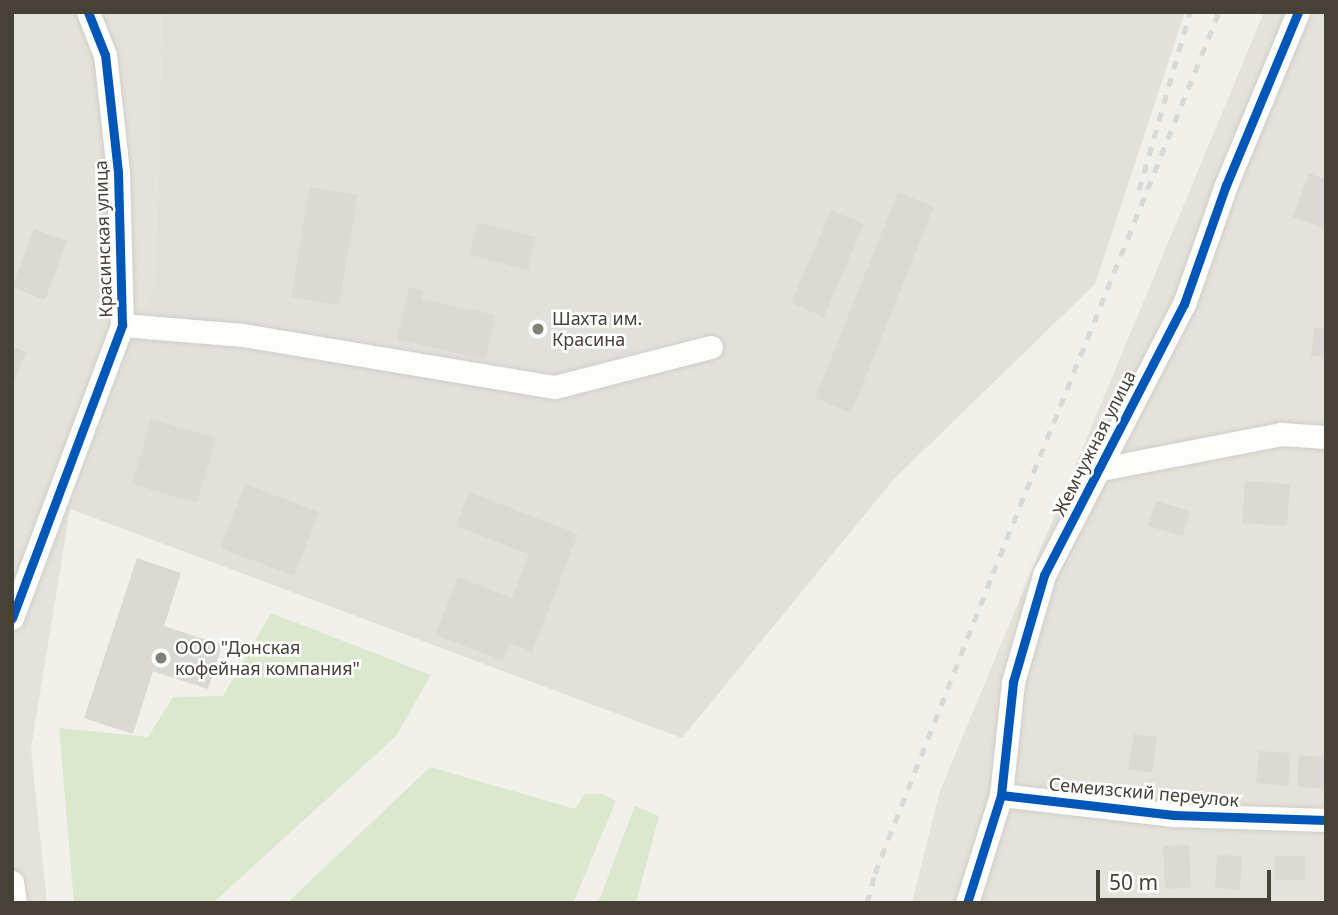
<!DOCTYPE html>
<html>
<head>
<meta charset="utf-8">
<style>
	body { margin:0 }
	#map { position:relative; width:1338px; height:915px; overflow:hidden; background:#f1f0eb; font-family:"Noto Sans",sans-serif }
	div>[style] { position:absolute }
	.residential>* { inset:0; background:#e4e2da }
	.industrial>* { inset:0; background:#e2e0db }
	.green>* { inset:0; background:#dce8ce }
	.building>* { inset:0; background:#dad9d4 }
	.roads { filter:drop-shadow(0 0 2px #cfcdc9) drop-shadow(0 0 2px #cfcdc9) }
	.minor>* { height:23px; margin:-11.5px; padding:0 11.5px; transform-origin:11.5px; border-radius:11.5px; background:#fdfdfc }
	.rail>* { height:5px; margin-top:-2.5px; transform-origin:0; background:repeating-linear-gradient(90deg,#d9d9d8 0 9px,transparent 0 18px) }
	.cycleway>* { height:9px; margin:-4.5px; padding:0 4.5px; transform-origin:4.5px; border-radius:4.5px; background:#0057b8 }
	.dots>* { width:19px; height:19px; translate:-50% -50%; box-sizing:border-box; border:4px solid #fff; border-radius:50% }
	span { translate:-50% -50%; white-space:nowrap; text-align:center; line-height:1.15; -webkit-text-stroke:5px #fff; paint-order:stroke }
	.street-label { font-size:18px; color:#464238 }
	.poi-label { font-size:18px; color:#464238 }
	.left { translate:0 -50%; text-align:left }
	.frame { position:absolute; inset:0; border:14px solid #464238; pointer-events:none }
	.scale { position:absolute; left:1096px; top:870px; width:175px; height:32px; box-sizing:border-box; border:4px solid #464238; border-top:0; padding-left:9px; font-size:21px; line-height:24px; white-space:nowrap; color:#464238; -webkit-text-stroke:5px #fff; paint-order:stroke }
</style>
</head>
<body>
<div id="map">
	<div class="residential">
		<i style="clip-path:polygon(12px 12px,162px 12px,155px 280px,70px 509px,31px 749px,47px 903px,12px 903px)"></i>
		<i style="clip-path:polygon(1264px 12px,1326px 12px,1326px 903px,912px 903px,940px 791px)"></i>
	</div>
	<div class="industrial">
		<i style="clip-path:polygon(162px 12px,1185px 12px,1095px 284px,893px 480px,682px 738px,70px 509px,155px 280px)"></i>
	</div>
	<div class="green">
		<i style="clip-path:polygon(271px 613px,431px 675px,396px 736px,213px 903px,74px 903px,59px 728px,148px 737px,173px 697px,223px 696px)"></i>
		<i style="clip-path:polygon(430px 767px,575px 809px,585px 794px,603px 794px,616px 801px,573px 903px,287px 903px)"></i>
		<i style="clip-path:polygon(635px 806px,659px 816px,636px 903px,598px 903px)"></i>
	</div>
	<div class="building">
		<i style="clip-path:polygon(1309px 173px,1326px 180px,1324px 228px,1293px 217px)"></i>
		<i style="clip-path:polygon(310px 187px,358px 195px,339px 305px,291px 297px)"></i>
		<i style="clip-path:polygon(898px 192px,934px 207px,851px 413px,815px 398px)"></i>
		<i style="clip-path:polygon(831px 210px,864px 224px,824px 317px,791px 303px)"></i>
		<i style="clip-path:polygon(478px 222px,536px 237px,528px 270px,469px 255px)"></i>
		<i style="clip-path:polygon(34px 229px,67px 241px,45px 300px,12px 287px)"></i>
		<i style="clip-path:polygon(409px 287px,423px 290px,421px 299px,495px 315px,486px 359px,397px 340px)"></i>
		<i style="clip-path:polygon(1314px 328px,1326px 329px,1326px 357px,1311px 356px)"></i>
		<i style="clip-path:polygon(12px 346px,26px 352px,12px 387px)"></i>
		<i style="clip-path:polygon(151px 419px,216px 438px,197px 503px,132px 484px)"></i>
		<i style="clip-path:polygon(1245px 481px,1290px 484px,1287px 526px,1242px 523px)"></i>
		<i style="clip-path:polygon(245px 484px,319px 512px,294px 576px,220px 548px)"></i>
		<i style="clip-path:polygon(469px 492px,578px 534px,532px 652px,510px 643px,503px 661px,435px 635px,458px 577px,512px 598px,529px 554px,456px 526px)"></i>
		<i style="clip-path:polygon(1156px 501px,1190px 511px,1183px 536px,1148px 526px)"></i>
		<i style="clip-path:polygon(137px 558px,181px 573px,164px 626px,222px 645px,208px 689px,153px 671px,133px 734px,84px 718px)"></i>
		<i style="clip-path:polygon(1134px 734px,1157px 737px,1152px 773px,1128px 769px)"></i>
		<i style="clip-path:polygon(1259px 751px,1291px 753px,1288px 786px,1256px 783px)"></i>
		<i style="clip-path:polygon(1299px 755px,1326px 757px,1326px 789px,1297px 787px)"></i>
		<i style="clip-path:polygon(1189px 845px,1191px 888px,1165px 889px,1163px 846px)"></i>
		<i style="clip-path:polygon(1217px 855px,1242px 856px,1240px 890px,1215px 888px)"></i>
		<i style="clip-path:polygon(1275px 856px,1305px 856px,1305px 880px,1275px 880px)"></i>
	</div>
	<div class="roads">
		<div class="minor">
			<i style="left:122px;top:325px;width:121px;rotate:4.7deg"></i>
			<i style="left:243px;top:335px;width:316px;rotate:9.5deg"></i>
			<i style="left:555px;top:387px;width:161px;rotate:-14.4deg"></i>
			<i style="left:1096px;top:470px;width:188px;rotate:-11deg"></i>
			<i style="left:1281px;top:434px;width:45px;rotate:3.8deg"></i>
			<i style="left:12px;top:618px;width:313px;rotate:-69.4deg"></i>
			<i style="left:122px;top:325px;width:153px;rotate:-91.5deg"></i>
			<i style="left:118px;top:172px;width:118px;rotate:-96.3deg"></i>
			<i style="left:105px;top:55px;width:46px;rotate:-111.6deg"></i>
			<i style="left:1001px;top:795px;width:174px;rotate:6.6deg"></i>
			<i style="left:1174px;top:815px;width:152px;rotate:1.9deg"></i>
			<i style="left:12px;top:882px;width:21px;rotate:82deg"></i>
			<i style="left:967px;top:903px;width:113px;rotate:-72.5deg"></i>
			<i style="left:1001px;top:795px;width:114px;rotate:-83.9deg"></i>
			<i style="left:1013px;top:682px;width:111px;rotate:-73.8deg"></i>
			<i style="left:1044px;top:575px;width:305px;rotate:-62.7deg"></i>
			<i style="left:1184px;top:304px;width:126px;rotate:-70.6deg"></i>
			<i style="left:1226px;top:185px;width:187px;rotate:-67.4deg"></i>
		</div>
	</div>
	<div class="rail">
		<i style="left:1139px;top:190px;width:185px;rotate:-74deg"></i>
		<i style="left:867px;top:903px;width:31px;rotate:-75deg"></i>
		<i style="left:875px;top:873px;width:322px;rotate:-68.5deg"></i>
		<i style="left:993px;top:573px;width:605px;rotate:-68.06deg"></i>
	</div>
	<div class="cycleway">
		<i style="left:12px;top:618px;width:313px;rotate:-69.4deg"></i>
		<i style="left:122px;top:325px;width:153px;rotate:-91.5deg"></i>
		<i style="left:118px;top:172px;width:118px;rotate:-96.3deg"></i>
		<i style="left:105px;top:55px;width:46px;rotate:-111.6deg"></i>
		<i style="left:1001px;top:795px;width:174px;rotate:6.6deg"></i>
		<i style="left:1174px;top:815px;width:152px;rotate:1.9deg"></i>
		<i style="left:967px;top:903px;width:113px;rotate:-72.5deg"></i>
		<i style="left:1001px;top:795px;width:114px;rotate:-83.9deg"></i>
		<i style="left:1013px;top:682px;width:111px;rotate:-73.8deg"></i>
		<i style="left:1044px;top:575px;width:305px;rotate:-62.7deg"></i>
		<i style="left:1184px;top:304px;width:126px;rotate:-70.6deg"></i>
		<i style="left:1226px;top:185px;width:187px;rotate:-67.4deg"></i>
	</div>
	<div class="dots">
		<i style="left:538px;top:329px;background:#827f77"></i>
		<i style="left:161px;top:658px;background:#827f77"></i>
	</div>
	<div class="street-label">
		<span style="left:103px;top:239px;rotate:-92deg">Красинская улица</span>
		<span style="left:1094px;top:443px;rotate:-63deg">Жемчужная улица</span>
		<span style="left:1144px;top:792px;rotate:5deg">Семеизский переулок</span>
	</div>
	<div class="poi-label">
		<span class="left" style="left:552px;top:329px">Шахта им.<br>Красина</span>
		<span class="left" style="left:175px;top:658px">ООО "Донская<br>кофейная компания"</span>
	</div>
	<div class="frame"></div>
	<div class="scale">50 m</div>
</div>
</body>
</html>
